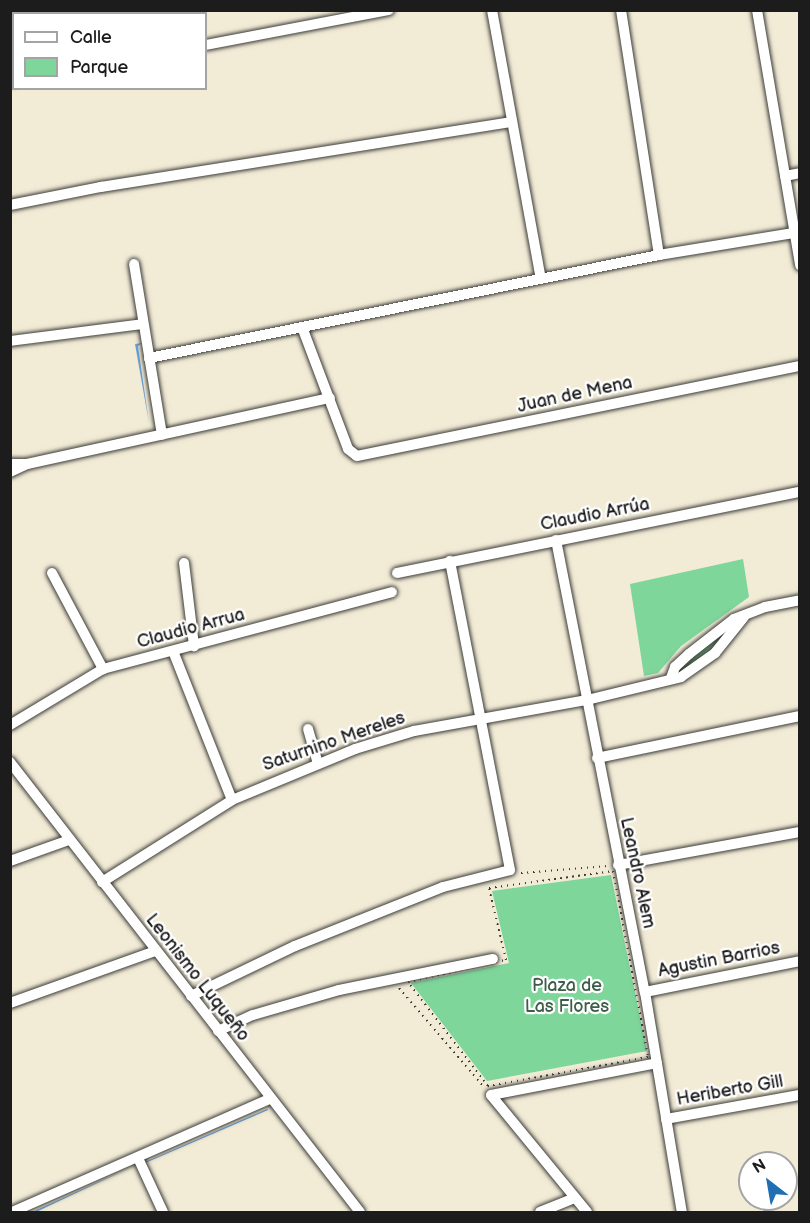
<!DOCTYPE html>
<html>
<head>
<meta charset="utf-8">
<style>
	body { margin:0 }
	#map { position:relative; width:810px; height:1223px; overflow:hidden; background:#f2ecd7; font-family:"Balsamiq Sans",sans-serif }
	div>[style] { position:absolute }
	.green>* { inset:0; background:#7ed69b }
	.water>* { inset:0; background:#69a1d7 }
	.path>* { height:2px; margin-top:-1px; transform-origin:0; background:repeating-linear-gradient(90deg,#3c3b38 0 1.5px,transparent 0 6px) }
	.roads { filter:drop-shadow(0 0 2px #3c3b38) drop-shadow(0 0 2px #3c3b38) }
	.minor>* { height:10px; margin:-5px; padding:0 5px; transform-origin:5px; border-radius:5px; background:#fff }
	span { translate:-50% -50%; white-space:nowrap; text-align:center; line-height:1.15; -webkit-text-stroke:4.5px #fff; paint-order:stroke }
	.street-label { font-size:18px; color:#1c1c1c }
	.park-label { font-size:18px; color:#3e5d48 }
	.frame { position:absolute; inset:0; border:12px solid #1c1c1c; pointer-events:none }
	.legend { position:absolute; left:12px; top:12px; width:195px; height:78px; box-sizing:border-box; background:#fff; border:2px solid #a4a4a4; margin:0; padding:8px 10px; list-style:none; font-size:18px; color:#1c1c1c }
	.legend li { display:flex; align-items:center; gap:12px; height:30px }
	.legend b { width:30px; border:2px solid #a4a4a4 }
	.north { position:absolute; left:738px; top:1151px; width:60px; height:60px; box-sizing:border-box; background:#fff; border:2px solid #a4a4a4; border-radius:50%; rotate:329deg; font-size:16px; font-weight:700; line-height:24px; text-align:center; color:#1c1c1c }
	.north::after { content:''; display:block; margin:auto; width:21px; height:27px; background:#1f6fb2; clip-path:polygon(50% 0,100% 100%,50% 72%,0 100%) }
</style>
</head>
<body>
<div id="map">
	<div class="green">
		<i style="clip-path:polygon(743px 559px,749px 597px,681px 646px,658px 673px,644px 676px,630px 584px)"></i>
		<i style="clip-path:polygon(738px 621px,708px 655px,678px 674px,676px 671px)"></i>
		<i style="clip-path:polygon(611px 875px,647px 1051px,487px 1081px,411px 983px,509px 963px,492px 891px)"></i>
	</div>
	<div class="water">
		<i style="clip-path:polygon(142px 343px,138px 346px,149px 423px,135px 344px)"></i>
		<i style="clip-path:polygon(267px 1109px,268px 1110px,145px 1163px,145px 1162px)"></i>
		<i style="clip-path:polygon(129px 1168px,36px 1212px,32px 1212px)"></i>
	</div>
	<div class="path">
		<i style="left:613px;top:871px;width:189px;rotate:79.3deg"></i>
		<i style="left:648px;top:1057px;width:163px;rotate:169.7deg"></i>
		<i style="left:488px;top:1086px;width:131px;rotate:-127.6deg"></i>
		<i style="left:408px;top:982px;width:100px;rotate:-12.7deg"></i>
		<i style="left:506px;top:960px;width:74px;rotate:-103.3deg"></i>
		<i style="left:489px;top:888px;width:125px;rotate:-7.8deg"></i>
		<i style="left:521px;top:873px;width:87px;rotate:-4.6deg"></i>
		<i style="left:399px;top:988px;width:129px;rotate:49.4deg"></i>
	</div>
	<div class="roads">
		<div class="minor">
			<i style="left:492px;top:10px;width:273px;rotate:79.7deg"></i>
			<i style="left:621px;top:10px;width:248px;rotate:81.2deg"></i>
			<i style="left:757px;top:10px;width:259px;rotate:80.4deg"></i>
			<i style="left:206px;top:45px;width:186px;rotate:-10.8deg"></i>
			<i style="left:10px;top:81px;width:4px;rotate:-14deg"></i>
			<i style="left:785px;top:176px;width:15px;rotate:-11deg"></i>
			<i style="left:10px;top:205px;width:93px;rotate:-11.2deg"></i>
			<i style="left:101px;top:187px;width:416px;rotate:-9deg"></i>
			<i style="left:134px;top:264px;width:173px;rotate:80.7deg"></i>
			<i style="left:302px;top:327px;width:130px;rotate:69.3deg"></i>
			<i style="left:348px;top:449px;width:11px;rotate:38deg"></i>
			<i style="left:357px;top:456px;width:452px;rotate:-11.5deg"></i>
			<i style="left:10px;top:341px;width:134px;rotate:-7.3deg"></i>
			<i style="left:149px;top:358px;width:520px;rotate:-11.42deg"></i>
			<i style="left:659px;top:255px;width:136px;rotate:-9.3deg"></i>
			<i style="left:10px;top:464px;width:17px"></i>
			<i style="left:10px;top:472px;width:19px;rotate:-25deg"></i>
			<i style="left:27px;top:464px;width:310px;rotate:-12.3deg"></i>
			<i style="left:556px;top:540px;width:461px;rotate:78.9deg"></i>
			<i style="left:645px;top:992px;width:223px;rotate:80.5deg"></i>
			<i style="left:184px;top:563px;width:84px;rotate:83.1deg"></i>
			<i style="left:52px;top:573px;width:109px;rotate:62deg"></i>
			<i style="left:397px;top:573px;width:411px;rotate:-11.4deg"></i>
			<i style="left:173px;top:651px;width:160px;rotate:68.4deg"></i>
			<i style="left:671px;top:678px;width:12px;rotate:-70deg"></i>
			<i style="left:675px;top:667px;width:19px;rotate:-43deg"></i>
			<i style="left:689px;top:654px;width:57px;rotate:-37.9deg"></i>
			<i style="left:734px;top:619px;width:33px;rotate:-21deg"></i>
			<i style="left:765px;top:607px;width:36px;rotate:-11deg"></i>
			<i style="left:10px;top:725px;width:109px;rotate:-31.1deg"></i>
			<i style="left:103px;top:669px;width:299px;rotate:-14.9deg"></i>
			<i style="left:308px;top:729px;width:36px;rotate:74deg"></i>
			<i style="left:597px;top:758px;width:207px;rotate:-11.7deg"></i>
			<i style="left:10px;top:762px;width:570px;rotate:52.13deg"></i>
			<i style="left:10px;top:861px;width:63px;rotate:-19.6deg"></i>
			<i style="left:618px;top:865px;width:185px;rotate:-10.3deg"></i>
			<i style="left:102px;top:882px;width:154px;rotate:-32.2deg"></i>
			<i style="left:232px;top:800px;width:133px;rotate:-22.5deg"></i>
			<i style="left:355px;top:749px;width:62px;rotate:-17deg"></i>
			<i style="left:414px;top:731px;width:176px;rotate:-10.2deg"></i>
			<i style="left:587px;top:700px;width:97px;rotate:-13.7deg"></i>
			<i style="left:681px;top:677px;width:42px;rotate:-35.2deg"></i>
			<i style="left:715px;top:653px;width:46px;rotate:-51.1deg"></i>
			<i style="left:645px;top:992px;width:158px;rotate:-11.3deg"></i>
			<i style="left:191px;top:996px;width:115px;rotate:-25.7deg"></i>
			<i style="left:295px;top:946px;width:159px;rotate:-21.7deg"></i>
			<i style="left:443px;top:887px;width:69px;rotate:-14.2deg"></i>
			<i style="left:510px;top:870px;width:315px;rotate:-101deg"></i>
			<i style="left:10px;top:1003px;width:154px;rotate:-19.7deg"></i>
			<i style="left:218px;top:1031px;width:38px;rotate:-25deg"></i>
			<i style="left:253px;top:1015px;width:90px;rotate:-16.2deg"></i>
			<i style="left:339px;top:990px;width:157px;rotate:-11.4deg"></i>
			<i style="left:666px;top:1119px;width:136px;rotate:-10.2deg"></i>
			<i style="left:138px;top:1158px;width:60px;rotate:65.2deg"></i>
			<i style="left:12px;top:1212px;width:282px;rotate:-23.7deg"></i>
			<i style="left:540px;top:1212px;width:37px;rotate:-22deg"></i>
			<i style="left:587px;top:1212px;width:151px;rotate:-129.4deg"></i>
			<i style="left:491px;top:1095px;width:169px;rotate:-10.9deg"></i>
		</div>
	</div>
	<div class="street-label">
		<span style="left:575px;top:395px;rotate:-12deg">Juan de Mena</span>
		<span style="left:595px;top:515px;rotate:-11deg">Claudio Arrúa</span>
		<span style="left:191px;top:629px;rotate:-15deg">Claudio Arrua</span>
		<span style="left:334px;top:742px;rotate:-19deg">Saturnino Mereles</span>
		<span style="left:637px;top:873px;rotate:78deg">Leandro Alem</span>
		<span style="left:719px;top:960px;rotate:-11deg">Agustin Barrios</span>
		<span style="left:197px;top:978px;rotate:52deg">Leonismo Luqueño</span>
		<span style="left:730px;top:1091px;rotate:-10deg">Heriberto Gill</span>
	</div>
	<div class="park-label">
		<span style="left:567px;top:997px">Plaza de<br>Las Flores</span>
	</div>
	<div class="frame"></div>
	<ul class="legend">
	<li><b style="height:8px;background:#fff"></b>Calle</li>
	<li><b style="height:16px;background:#7ed69b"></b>Parque</li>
	</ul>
	<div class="north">N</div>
</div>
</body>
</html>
